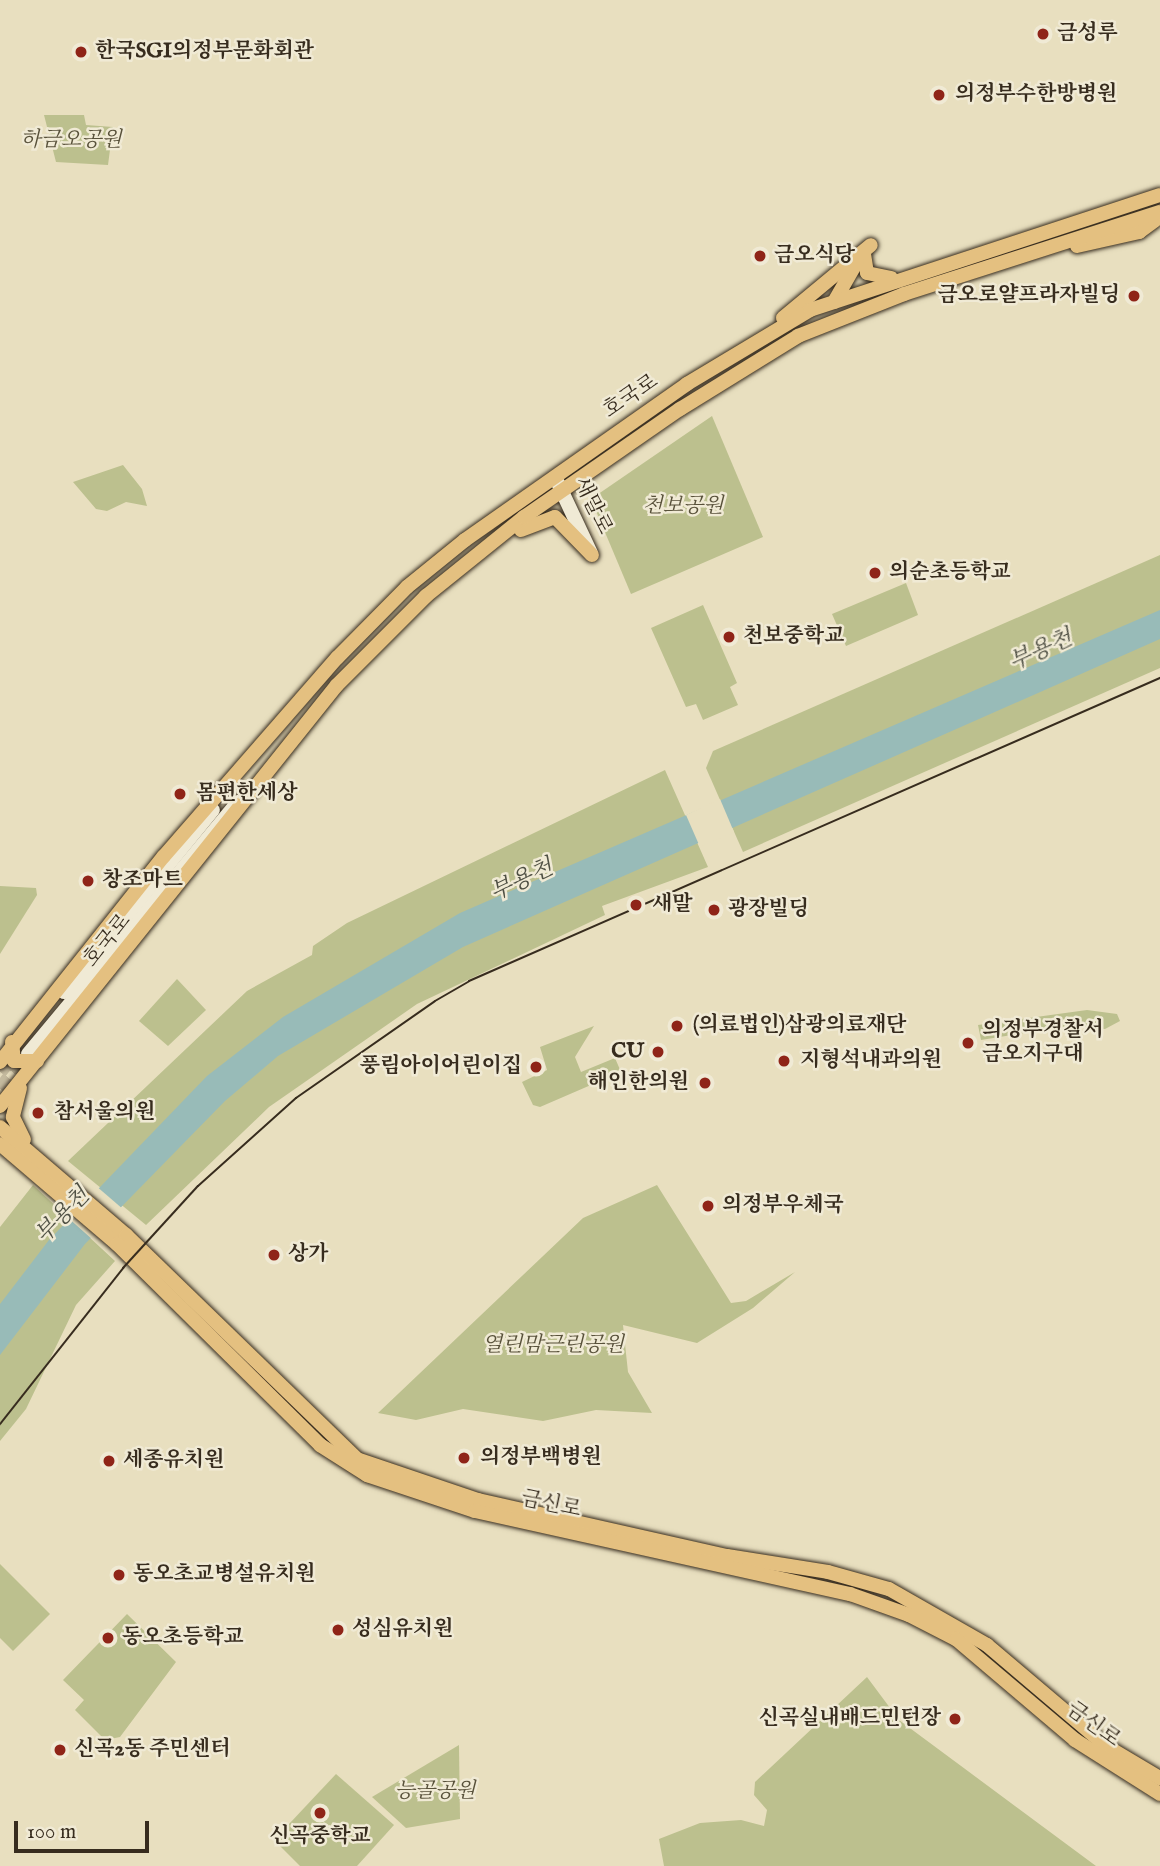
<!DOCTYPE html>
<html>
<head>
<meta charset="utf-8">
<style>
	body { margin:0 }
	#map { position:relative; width:1160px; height:1866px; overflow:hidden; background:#e8dfbf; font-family:"IM FELL English","Noto Serif KR",serif }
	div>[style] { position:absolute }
	.green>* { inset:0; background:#bcc08e }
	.water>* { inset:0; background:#98bbb8 }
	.pier>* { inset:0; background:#e8dfbf }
	.secondary-tunnel>* { height:14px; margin-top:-7px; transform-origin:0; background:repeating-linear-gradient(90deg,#c5bb9f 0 14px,transparent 0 21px) }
	.roads { filter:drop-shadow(0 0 2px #372c1e) drop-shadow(0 0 2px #372c1e) }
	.secondary>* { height:14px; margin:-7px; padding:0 7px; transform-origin:7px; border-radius:7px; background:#f0ead5 }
	.primary>* { height:14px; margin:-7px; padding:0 7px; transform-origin:7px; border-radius:7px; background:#e4c080 }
	.tram>* { height:2px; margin:-1px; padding:0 1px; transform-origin:1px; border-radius:1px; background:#372c1e }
	.dots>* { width:19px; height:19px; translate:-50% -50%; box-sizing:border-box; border:4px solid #f0ead5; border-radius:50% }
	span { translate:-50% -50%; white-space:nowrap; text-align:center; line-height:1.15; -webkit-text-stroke:5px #f0ead5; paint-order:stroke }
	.poi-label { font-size:21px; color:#372c1e; font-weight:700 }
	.left { translate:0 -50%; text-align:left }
	.right { translate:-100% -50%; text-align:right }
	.park-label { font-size:21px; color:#58513a; font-style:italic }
	.street-label { font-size:21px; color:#372c1e }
	.water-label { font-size:23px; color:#4f5044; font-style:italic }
	.scale { position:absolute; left:14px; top:1821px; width:135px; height:32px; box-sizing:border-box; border:4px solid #372c1e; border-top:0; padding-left:9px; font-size:21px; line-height:24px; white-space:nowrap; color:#372c1e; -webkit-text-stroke:5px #f0ead5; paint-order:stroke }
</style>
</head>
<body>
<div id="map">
	<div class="green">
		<i style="clip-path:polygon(44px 115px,84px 115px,86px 125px,113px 127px,108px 165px,56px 162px)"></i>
		<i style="clip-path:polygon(712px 416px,763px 537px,631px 594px,591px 499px)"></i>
		<i style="clip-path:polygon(123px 465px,142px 489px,147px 506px,126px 502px,107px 511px,96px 509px,73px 482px)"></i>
		<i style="clip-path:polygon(1160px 555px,1160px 668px,743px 852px,706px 768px,713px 751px)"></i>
		<i style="clip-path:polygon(906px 583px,918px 615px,846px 646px,832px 614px)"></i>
		<i style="clip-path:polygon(703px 605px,737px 683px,730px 687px,738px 705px,703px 720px,696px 704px,686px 707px,651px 628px)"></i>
		<i style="clip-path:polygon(665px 770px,708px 867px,602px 906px,605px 915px,417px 1004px,269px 1107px,146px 1225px,68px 1161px,247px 991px,312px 955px,313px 946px,347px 923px)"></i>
		<i style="clip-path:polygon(0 886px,36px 888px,37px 895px,0 954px)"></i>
		<i style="clip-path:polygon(177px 979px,206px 1010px,168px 1046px,139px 1021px)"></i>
		<i style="clip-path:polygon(1087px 1010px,1117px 1014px,1120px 1021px,1105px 1029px,1068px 1026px,981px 1040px,978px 1025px)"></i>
		<i style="clip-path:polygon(594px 1026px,575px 1057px,581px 1072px,615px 1058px,621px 1072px,540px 1107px,533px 1105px,522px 1082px,547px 1070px,540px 1047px)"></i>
		<i style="clip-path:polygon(33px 1185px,115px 1261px,76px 1305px,26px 1409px,0 1441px,0 1227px)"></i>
		<i style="clip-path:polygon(657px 1185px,731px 1303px,746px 1301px,795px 1272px,753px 1308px,697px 1343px,623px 1325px,628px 1372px,652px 1413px,596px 1410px,543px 1421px,463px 1409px,416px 1420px,378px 1413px,583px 1218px)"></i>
		<i style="clip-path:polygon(0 1564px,50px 1614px,13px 1651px,0 1638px)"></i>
		<i style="clip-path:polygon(127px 1614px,176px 1662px,120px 1737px,105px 1740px,75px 1710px,84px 1700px,63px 1680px)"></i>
		<i style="clip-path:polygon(867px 1677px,899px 1720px,1096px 1866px,664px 1866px,659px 1839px,700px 1823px,741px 1820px,764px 1826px,767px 1810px,754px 1795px,755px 1782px)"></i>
		<i style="clip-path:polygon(459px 1745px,460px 1819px,406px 1828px,372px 1797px)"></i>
		<i style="clip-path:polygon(336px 1774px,394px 1825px,357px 1866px,300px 1866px,274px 1840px)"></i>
	</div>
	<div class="water">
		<i style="clip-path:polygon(1160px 610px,1160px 639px,463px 947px,278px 1056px,225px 1101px,85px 1244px,0 1355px,0 1304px,49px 1240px,207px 1076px,283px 1017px,460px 913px)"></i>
	</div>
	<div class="pier">
		<i style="clip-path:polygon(720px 799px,734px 832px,700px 847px,686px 815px)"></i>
		<i style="clip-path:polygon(95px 1185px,124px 1210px,93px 1240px,66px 1216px)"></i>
	</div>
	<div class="secondary-tunnel">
		<i style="left:0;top:1072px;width:24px;rotate:-52deg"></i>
		<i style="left:0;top:1089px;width:43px;rotate:-51.5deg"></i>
	</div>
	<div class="roads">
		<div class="secondary">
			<i style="left:558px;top:483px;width:77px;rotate:64.8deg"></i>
			<i style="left:64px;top:992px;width:235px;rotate:-50.7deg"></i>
			<i style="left:28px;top:1054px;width:328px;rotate:-50.2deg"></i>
		</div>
		<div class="primary">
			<i style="left:1077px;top:246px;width:64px;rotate:-12.7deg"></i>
			<i style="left:1139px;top:232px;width:19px;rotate:-36deg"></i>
			<i style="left:864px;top:254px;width:19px;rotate:81deg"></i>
			<i style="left:867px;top:273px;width:25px;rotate:12deg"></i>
			<i style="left:834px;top:302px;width:46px;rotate:-60.1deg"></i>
			<i style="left:783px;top:318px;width:114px;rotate:-39.7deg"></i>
			<i style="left:521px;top:530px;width:36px;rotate:-21deg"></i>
			<i style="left:555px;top:517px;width:53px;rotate:45.8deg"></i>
			<i style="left:12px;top:1042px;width:19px;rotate:84deg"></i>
			<i style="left:14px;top:1061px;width:23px"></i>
			<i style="left:0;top:1062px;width:263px;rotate:-51.5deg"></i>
			<i style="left:164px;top:856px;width:263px;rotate:-48.9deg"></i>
			<i style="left:337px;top:658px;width:100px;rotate:-45.4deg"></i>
			<i style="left:407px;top:587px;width:75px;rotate:-39deg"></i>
			<i style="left:465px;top:540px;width:271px;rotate:-35.1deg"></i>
			<i style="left:687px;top:384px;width:144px;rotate:-31deg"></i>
			<i style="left:810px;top:310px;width:368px;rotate:-18.2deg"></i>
			<i style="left:20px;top:1088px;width:30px;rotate:104deg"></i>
			<i style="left:13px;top:1117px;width:25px;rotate:64deg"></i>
			<i style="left:0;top:1106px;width:539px;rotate:-51.32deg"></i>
			<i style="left:337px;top:685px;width:126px;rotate:-45deg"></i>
			<i style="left:426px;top:596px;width:126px;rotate:-38.9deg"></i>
			<i style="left:524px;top:517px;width:190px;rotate:-34.7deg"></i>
			<i style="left:680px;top:409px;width:139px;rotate:-31.7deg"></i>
			<i style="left:798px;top:336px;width:114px;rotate:-21.6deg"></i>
			<i style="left:904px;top:294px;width:269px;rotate:-17.8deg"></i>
			<i style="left:0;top:1127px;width:166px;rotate:40.6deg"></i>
			<i style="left:126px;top:1235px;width:322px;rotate:44.1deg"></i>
			<i style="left:357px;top:1459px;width:128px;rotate:18.7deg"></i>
			<i style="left:478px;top:1500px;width:255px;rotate:12.7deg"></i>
			<i style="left:727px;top:1556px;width:102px;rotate:9deg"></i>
			<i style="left:828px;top:1572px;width:63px;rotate:15.6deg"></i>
			<i style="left:889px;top:1589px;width:113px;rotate:29.7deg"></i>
			<i style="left:987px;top:1645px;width:156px;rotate:40.3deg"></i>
			<i style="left:1106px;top:1746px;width:63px;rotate:30.7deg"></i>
			<i style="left:0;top:1144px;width:154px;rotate:40.5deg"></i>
			<i style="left:117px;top:1244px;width:286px;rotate:44.7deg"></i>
			<i style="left:320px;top:1445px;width:56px;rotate:32.6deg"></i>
			<i style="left:367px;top:1475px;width:114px;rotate:18.4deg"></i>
			<i style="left:475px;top:1511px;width:384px;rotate:12.5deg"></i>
			<i style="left:850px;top:1594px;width:63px;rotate:19.6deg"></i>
			<i style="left:909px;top:1615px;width:53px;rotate:27.1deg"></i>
			<i style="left:956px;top:1639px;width:156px;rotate:40.3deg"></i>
			<i style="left:1075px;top:1740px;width:101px;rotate:32.4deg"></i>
		</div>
	</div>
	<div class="tram">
		<i style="left:0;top:1424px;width:199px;rotate:-51.7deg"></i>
		<i style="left:123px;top:1268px;width:111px;rotate:-47.6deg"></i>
		<i style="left:198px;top:1186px;width:132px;rotate:-41.9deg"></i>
		<i style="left:296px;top:1098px;width:169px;rotate:-34.9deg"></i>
		<i style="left:435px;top:1001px;width:39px;rotate:-30deg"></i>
		<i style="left:469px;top:981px;width:755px;rotate:-23.68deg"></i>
	</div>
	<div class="dots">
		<i style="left:1043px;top:34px;background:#8f2418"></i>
		<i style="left:81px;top:52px;background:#8f2418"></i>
		<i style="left:939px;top:95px;background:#8f2418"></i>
		<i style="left:760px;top:256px;background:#8f2418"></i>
		<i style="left:1134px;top:296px;background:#8f2418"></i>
		<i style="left:875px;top:573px;background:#8f2418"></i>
		<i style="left:729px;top:637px;background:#8f2418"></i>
		<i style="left:180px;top:794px;background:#8f2418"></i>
		<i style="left:88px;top:881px;background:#8f2418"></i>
		<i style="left:636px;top:905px;background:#8f2418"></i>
		<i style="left:714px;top:910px;background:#8f2418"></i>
		<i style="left:677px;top:1026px;background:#8f2418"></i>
		<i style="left:968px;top:1043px;background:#8f2418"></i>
		<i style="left:658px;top:1052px;background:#8f2418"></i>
		<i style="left:784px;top:1061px;background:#8f2418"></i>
		<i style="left:536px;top:1067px;background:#8f2418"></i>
		<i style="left:705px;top:1083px;background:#8f2418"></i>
		<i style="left:38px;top:1113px;background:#8f2418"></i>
		<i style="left:708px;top:1206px;background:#8f2418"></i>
		<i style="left:274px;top:1255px;background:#8f2418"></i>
		<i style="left:464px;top:1458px;background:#8f2418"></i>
		<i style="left:109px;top:1461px;background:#8f2418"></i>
		<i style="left:119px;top:1575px;background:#8f2418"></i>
		<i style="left:338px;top:1630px;background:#8f2418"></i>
		<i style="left:108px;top:1638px;background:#8f2418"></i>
		<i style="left:955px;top:1719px;background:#8f2418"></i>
		<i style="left:60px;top:1750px;background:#8f2418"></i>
		<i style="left:320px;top:1813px;background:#8f2418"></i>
	</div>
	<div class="poi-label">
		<span class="left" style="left:1057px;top:34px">금성루</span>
		<span class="left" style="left:95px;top:52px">한국SGI의정부문화회관</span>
		<span class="left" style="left:955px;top:95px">의정부수한방병원</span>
		<span class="left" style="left:774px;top:256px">금오식당</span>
		<span class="right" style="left:1120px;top:296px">금오로얄프라자빌딩</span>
		<span class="left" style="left:889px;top:573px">의순초등학교</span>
		<span class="left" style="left:743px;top:637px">천보중학교</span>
		<span class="left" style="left:196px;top:794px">몸편한세상</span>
		<span class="left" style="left:102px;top:881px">창조마트</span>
		<span class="left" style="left:652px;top:905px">새말</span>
		<span class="left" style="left:728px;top:910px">광장빌딩</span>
		<span class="left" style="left:693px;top:1026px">(의료법인)삼광의료재단</span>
		<span class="left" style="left:982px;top:1043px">의정부경찰서<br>금오지구대</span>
		<span class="right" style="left:644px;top:1052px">CU</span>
		<span class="left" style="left:800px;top:1061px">지형석내과의원</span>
		<span class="right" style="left:522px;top:1067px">풍림아이어린이집</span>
		<span class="right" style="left:689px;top:1083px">해인한의원</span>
		<span class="left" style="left:54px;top:1113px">참서울의원</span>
		<span class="left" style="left:722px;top:1206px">의정부우체국</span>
		<span class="left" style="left:288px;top:1255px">상가</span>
		<span class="left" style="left:480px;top:1458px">의정부백병원</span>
		<span class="left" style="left:123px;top:1461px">세종유치원</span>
		<span class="left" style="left:133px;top:1575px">동오초교병설유치원</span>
		<span class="left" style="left:352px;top:1630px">성심유치원</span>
		<span class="left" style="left:122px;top:1638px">동오초등학교</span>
		<span class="right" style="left:941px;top:1719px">신곡실내배드민턴장</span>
		<span class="left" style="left:74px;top:1750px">신곡2동 주민센터</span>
		<span style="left:320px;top:1837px">신곡중학교</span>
	</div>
	<div class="park-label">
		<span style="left:71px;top:141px">하금오공원</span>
		<span style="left:683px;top:507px">천보공원</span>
		<span style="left:553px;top:1346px">열린맘근린공원</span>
		<span style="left:435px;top:1792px">능골공원</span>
	</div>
	<div class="street-label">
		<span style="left:631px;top:397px;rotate:-34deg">호국로</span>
		<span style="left:592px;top:506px;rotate:64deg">새말로</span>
		<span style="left:108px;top:941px;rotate:-51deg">호국로</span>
		<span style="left:551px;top:1505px;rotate:12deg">금신로</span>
		<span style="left:1093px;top:1725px;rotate:36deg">금신로</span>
	</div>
	<div class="water-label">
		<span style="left:1041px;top:651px;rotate:-24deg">부용천</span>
		<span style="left:522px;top:881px;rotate:-25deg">부용천</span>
		<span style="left:63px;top:1216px;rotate:-46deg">부용천</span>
	</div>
	<div class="scale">100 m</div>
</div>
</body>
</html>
